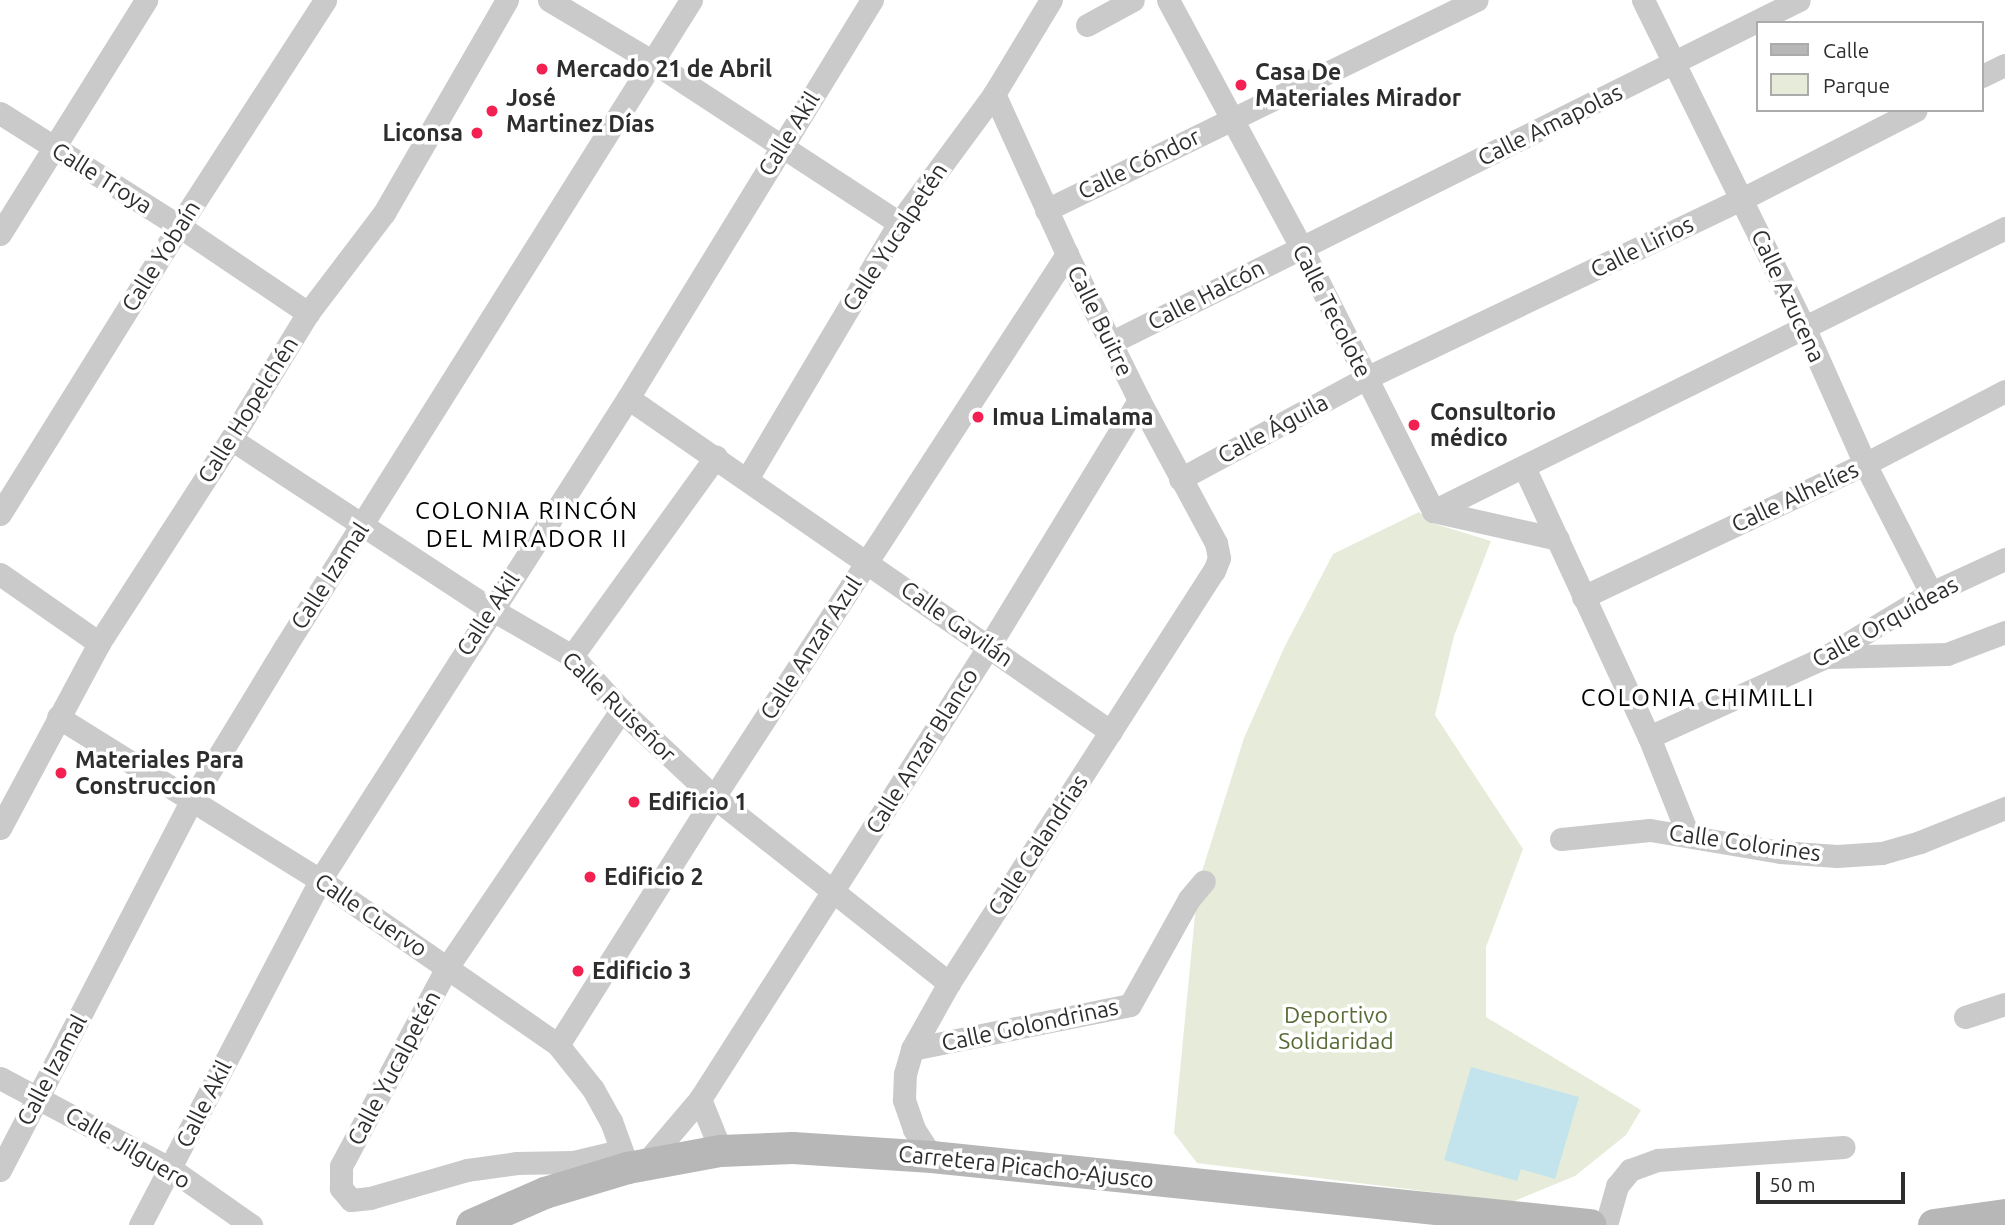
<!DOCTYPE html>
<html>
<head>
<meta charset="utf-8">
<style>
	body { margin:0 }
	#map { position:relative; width:2005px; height:1225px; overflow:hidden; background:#fff; font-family:Ubuntu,sans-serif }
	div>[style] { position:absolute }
	.green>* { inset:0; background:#e6ecd9 }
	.water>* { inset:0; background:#c3e4ed }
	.street>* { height:23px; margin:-11.5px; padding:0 11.5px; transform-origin:11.5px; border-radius:11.5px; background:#cacaca }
	.secondary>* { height:32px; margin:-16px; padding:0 16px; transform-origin:16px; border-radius:16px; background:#b7b7b7 }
	.dots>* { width:19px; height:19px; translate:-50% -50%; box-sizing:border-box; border:4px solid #fff; border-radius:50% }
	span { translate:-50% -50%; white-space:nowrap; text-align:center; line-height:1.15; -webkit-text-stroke:7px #fff; paint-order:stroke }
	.poi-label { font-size:23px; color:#2d2d2d; font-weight:700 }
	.left { translate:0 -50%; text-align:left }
	.right { translate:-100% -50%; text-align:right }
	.street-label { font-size:23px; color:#2d2d2d }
	.park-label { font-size:23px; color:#586b37 }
	.neighbourhood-label { font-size:24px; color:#000; letter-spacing:2px }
	.legend { position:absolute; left:1756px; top:21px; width:228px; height:91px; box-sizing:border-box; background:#fff; border:2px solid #ababab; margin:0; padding:9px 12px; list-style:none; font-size:21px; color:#2d2d2d }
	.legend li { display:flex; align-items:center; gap:14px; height:35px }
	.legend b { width:35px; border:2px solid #ababab }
	.scale { position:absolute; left:1756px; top:1172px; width:149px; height:32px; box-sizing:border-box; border:4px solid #2d2d2d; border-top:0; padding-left:9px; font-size:21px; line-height:24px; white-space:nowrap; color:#2d2d2d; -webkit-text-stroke:5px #fff; paint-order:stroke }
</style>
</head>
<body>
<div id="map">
	<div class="green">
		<i style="clip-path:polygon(1419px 512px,1432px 523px,1491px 541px,1454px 636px,1435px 715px,1523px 849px,1486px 947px,1486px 1017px,1641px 1110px,1626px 1135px,1575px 1176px,1512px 1202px,1197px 1163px,1174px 1133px,1198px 884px,1244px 738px,1284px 648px,1333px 554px)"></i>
	</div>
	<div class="water">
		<i style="clip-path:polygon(1471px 1067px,1579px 1097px,1555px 1179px,1521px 1169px,1517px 1181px,1444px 1160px)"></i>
	</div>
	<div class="street">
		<i style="left:549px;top:0;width:121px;rotate:30.8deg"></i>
		<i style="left:653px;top:62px;width:294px;rotate:33.2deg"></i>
		<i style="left:1168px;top:0;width:281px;rotate:61.7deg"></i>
		<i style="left:1301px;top:247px;width:295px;rotate:63.4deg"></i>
		<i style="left:1643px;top:0;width:364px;rotate:63.8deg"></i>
		<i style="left:1804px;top:327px;width:150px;rotate:66deg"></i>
		<i style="left:1865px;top:464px;width:145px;rotate:62.9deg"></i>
		<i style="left:1087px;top:25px;width:52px;rotate:-28.5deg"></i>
		<i style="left:1982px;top:76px;width:25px;rotate:-26deg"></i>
		<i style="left:0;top:113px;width:212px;rotate:32.3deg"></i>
		<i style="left:179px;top:226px;width:156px;rotate:34deg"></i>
		<i style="left:1046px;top:210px;width:479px;rotate:-26deg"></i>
		<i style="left:0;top:234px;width:276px;rotate:-58deg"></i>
		<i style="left:1112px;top:342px;width:767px;rotate:-26.46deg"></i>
		<i style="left:628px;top:398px;width:587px;rotate:34.66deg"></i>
		<i style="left:231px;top:439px;width:311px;rotate:33.2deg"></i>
		<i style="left:491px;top:609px;width:94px;rotate:30.1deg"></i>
		<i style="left:572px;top:656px;width:73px;rotate:47.8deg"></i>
		<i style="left:621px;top:710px;width:127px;rotate:43.1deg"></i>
		<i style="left:714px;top:797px;width:300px;rotate:38.4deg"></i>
		<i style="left:1524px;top:467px;width:298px;rotate:65.2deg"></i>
		<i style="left:1649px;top:737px;width:105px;rotate:68.3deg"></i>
		<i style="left:747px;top:479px;width:298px;rotate:-59.3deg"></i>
		<i style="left:899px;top:223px;width:160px;rotate:-53.6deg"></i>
		<i style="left:994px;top:94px;width:110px;rotate:-58.8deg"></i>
		<i style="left:1180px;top:479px;width:212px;rotate:-28.5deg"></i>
		<i style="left:1366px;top:378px;width:416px;rotate:-25.5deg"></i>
		<i style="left:1742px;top:199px;width:195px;rotate:-27.1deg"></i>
		<i style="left:1433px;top:511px;width:638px;rotate:-26.32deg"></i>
		<i style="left:1433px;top:511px;width:128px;rotate:12.6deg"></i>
		<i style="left:0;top:514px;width:339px;rotate:-58.1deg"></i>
		<i style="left:179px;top:226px;width:269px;rotate:-57.1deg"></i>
		<i style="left:0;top:574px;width:121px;rotate:34.9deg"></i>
		<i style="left:1583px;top:597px;width:312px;rotate:-25.3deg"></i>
		<i style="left:1865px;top:464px;width:158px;rotate:-27.5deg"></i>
		<i style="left:572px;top:656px;width:246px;rotate:-54.2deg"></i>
		<i style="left:1828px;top:657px;width:119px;rotate:-1.4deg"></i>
		<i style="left:1947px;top:654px;width:62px;rotate:-20.8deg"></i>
		<i style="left:58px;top:717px;width:309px;rotate:31.9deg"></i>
		<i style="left:320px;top:880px;width:290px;rotate:34.7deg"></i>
		<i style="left:558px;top:1045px;width:56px;rotate:51.5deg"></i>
		<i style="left:593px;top:1089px;width:37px;rotate:61deg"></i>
		<i style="left:611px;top:1121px;width:47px;rotate:70deg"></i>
		<i style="left:1649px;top:737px;width:193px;rotate:-24.4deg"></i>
		<i style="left:1825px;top:657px;width:124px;rotate:-31.1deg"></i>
		<i style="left:1931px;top:593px;width:81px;rotate:-24.7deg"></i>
		<i style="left:0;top:828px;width:210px;rotate:-61.8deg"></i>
		<i style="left:99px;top:643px;width:243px;rotate:-57.1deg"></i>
		<i style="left:231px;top:439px;width:148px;rotate:-58.6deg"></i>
		<i style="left:308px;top:313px;width:126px;rotate:-52.8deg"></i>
		<i style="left:384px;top:213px;width:246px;rotate:-60deg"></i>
		<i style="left:1561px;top:839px;width:89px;rotate:-5.8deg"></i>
		<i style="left:1650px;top:830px;width:132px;rotate:9.6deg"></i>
		<i style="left:1780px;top:852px;width:57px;rotate:4deg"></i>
		<i style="left:1837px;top:856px;width:45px;rotate:-3.8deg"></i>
		<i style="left:1882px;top:853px;width:40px;rotate:-16deg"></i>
		<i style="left:1920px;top:842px;width:92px;rotate:-21.8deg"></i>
		<i style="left:1965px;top:1017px;width:42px;rotate:-18deg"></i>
		<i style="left:558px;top:1045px;width:293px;rotate:-57.8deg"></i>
		<i style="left:714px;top:797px;width:648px;rotate:-56.97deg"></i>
		<i style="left:912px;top:1049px;width:222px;rotate:-11.4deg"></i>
		<i style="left:1130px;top:1005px;width:121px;rotate:-60.9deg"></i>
		<i style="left:1189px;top:899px;width:23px;rotate:-50deg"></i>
		<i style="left:0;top:1078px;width:194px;rotate:28deg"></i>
		<i style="left:171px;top:1169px;width:98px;rotate:35deg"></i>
		<i style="left:700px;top:1099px;width:56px;rotate:68deg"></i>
		<i style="left:620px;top:1151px;width:48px;rotate:166.8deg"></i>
		<i style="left:573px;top:1162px;width:56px;rotate:179deg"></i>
		<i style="left:517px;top:1163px;width:50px;rotate:172deg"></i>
		<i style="left:467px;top:1170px;width:101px;rotate:163.9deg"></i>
		<i style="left:370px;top:1198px;width:19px;rotate:174deg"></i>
		<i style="left:351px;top:1200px;width:16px;rotate:-130deg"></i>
		<i style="left:341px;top:1188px;width:22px;rotate:-90deg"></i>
		<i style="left:341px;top:1166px;width:227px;rotate:-61.9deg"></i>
		<i style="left:448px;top:966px;width:309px;rotate:-55.9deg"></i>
		<i style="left:932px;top:1157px;width:33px;rotate:-123deg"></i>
		<i style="left:914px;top:1129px;width:31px;rotate:-109deg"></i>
		<i style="left:904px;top:1100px;width:26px;rotate:-88deg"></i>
		<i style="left:905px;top:1074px;width:26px;rotate:-74deg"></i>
		<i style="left:912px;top:1049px;width:76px;rotate:-60.7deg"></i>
		<i style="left:949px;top:983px;width:490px;rotate:-57.3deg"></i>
		<i style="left:1214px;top:571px;width:14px;rotate:-69deg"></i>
		<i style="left:1219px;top:558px;width:15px;rotate:-101deg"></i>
		<i style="left:1216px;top:543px;width:162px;rotate:-118.3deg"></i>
		<i style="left:1139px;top:400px;width:163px;rotate:-116.3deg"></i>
		<i style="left:1067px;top:254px;width:176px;rotate:-114.5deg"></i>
		<i style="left:644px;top:1165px;width:87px;rotate:-49.7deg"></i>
		<i style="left:700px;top:1099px;width:537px;rotate:-57.46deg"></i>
		<i style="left:989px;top:646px;width:288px;rotate:-58.6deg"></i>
		<i style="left:0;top:1170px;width:417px;rotate:-62.6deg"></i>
		<i style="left:192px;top:800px;width:179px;rotate:-58.7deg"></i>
		<i style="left:285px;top:647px;width:764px;rotate:-57.89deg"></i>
		<i style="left:140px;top:1225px;width:389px;rotate:-62.4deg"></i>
		<i style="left:320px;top:880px;width:572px;rotate:-57.42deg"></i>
		<i style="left:628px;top:398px;width:467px;rotate:-58.5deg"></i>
		<i style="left:1606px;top:1225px;width:41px;rotate:-74.2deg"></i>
		<i style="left:1617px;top:1186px;width:21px;rotate:-51deg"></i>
		<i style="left:1630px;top:1170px;width:30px;rotate:-20deg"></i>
		<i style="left:1658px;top:1160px;width:186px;rotate:-4deg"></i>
	</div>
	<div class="secondary">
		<i style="left:472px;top:1225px;width:80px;rotate:-23.7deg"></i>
		<i style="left:545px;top:1193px;width:87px;rotate:-16.8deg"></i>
		<i style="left:628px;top:1168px;width:95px;rotate:-10.4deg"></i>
		<i style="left:721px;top:1151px;width:72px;rotate:-2.4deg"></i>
		<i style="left:793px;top:1148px;width:139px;rotate:3.7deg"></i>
		<i style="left:932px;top:1157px;width:662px;rotate:5.9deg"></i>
		<i style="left:1934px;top:1225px;width:72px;rotate:-8deg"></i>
	</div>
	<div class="dots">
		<i style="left:542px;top:69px;background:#f22152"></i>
		<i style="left:1241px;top:85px;background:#f22152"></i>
		<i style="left:492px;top:111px;background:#f22152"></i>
		<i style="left:477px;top:133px;background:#f22152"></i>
		<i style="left:978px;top:417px;background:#f22152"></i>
		<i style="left:1414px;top:425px;background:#f22152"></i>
		<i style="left:61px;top:773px;background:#f22152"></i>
		<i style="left:634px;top:802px;background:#f22152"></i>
		<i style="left:590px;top:877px;background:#f22152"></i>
		<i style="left:578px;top:971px;background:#f22152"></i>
	</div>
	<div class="poi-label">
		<span class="left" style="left:556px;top:69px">Mercado 21 de Abril</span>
		<span class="left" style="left:1255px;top:85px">Casa De<br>Materiales Mirador</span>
		<span class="left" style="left:506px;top:111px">José<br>Martinez Días</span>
		<span class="right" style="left:463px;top:133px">Liconsa</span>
		<span class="left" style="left:1430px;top:425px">Consultorio<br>médico</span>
		<span class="left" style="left:992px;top:417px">Imua Limalama</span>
		<span class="left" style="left:75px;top:773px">Materiales Para<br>Construccion</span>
		<span class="left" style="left:648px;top:802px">Edificio 1</span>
		<span class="left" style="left:604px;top:877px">Edificio 2</span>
		<span class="left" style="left:592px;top:971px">Edificio 3</span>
	</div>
	<div class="street-label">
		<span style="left:1550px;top:125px;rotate:-26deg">Calle Amapolas</span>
		<span style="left:789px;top:134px;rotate:-58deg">Calle Akil</span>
		<span style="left:1139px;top:164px;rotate:-26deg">Calle Cóndor</span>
		<span style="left:102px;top:178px;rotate:32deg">Calle Troya</span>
		<span style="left:895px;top:237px;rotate:-57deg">Calle Yucalpetén</span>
		<span style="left:1642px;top:247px;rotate:-26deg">Calle Lirios</span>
		<span style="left:161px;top:256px;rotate:-58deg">Calle Yobaín</span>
		<span style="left:1206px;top:295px;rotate:-27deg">Calle Halcón</span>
		<span style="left:1788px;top:296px;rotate:65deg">Calle Azucena</span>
		<span style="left:1332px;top:311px;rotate:63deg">Calle Tecolote</span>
		<span style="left:1100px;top:321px;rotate:64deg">Calle Buitre</span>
		<span style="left:248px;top:410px;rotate:-58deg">Calle Hopelchén</span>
		<span style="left:1273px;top:429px;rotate:-28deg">Calle Águila</span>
		<span style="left:1795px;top:497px;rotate:-25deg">Calle Alhelíes</span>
		<span style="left:330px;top:576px;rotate:-57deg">Calle Izamal</span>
		<span style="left:488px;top:614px;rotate:-57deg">Calle Akil</span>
		<span style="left:1885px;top:622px;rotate:-29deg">Calle Orquídeas</span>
		<span style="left:957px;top:624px;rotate:35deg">Calle Gavilán</span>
		<span style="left:811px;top:648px;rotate:-57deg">Calle Anzar Azul</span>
		<span style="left:619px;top:707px;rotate:44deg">Calle Ruiseñor</span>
		<span style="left:922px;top:751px;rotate:-58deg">Calle Anzar Blanco</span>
		<span style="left:1745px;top:843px;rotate:8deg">Calle Colorines</span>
		<span style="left:1038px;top:845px;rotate:-57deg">Calle Calandrias</span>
		<span style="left:371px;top:915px;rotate:34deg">Calle Cuervo</span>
		<span style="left:1030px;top:1025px;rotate:-12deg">Calle Golondrinas</span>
		<span style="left:394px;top:1068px;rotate:-62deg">Calle Yucalpetén</span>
		<span style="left:52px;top:1070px;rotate:-62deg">Calle Izamal</span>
		<span style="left:204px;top:1104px;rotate:-63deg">Calle Akil</span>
		<span style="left:128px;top:1148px;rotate:30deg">Calle Jilguero</span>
		<span style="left:1026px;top:1167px;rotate:6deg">Carretera Picacho-Ajusco</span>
	</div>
	<div class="park-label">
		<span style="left:1336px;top:1028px">Deportivo<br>Solidaridad</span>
	</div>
	<div class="neighbourhood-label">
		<span style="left:527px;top:525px">COLONIA RINCÓN<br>DEL MIRADOR II</span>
		<span style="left:1698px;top:698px">COLONIA CHIMILLI</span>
	</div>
	<ul class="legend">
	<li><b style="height:9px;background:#b7b7b7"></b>Calle</li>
	<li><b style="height:19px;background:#e6ecd9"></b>Parque</li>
	</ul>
	<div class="scale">50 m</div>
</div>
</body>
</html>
